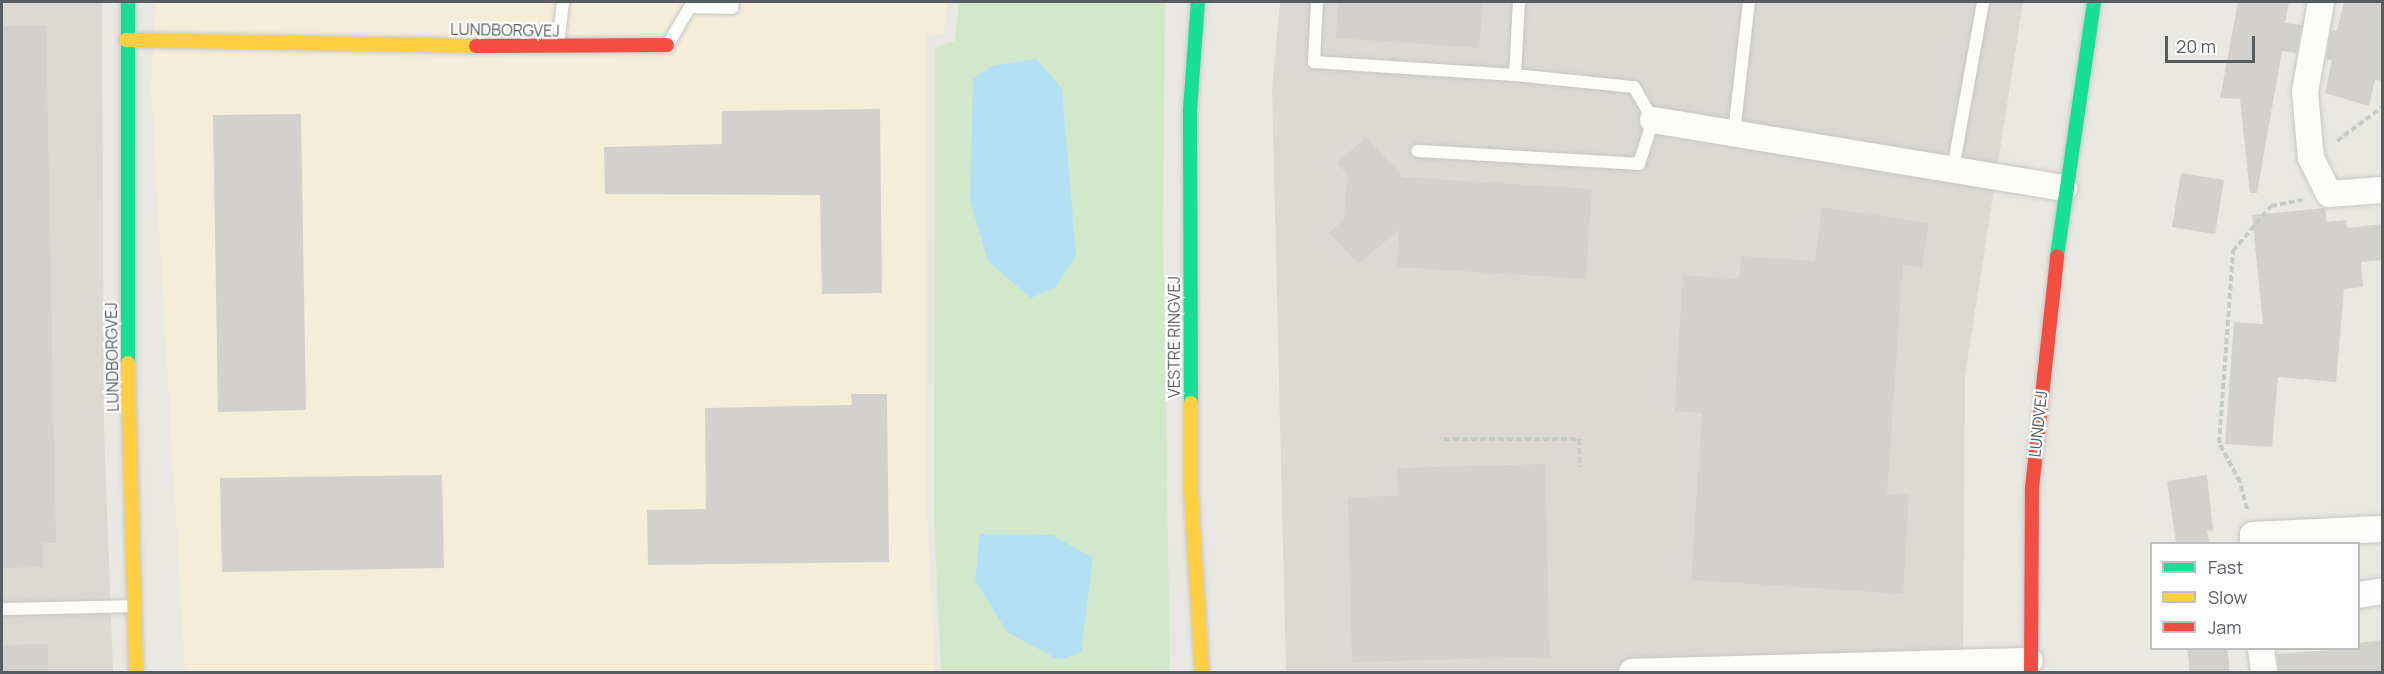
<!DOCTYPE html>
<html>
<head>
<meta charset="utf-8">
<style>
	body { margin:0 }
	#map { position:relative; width:2384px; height:674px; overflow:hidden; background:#eae8e2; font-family:Manrope,sans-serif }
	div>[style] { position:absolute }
	.commercial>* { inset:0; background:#f6edd9 }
	.industrial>* { inset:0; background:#dcd9d5 }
	.green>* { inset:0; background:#d1e8cb }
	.water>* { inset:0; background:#b4e0f6 }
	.building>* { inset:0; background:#d2d1cd }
	.path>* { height:4px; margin-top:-2px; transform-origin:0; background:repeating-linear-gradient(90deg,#c5ccc8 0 6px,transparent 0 9px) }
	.roads { filter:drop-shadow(0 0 2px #c7c7c7) drop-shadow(0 0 2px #c7c7c7) }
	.lane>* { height:12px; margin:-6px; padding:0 6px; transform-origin:6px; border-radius:6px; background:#fcfcfb }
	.street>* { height:26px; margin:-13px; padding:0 13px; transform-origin:13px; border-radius:13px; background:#fcfcfb }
	.fast>* { height:14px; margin:-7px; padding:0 7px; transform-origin:7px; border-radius:7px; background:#16e098 }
	.slow>* { height:14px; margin:-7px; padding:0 7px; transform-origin:7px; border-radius:7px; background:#ffcf43 }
	.jam>* { height:14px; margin:-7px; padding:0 7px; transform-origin:7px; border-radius:7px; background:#f24e42 }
	span { translate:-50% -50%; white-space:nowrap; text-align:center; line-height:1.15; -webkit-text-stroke:4.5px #fff; paint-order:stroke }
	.street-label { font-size:16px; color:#585d62 }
	.frame { position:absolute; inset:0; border:3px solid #585d62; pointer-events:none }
	.legend { position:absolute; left:2150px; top:542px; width:210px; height:108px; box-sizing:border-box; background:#fff; border:2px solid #bcbec0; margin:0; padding:8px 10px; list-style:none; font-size:18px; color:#585d62 }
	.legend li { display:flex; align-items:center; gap:12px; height:30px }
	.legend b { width:30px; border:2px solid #bcbec0 }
	.scale { position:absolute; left:2165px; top:36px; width:90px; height:27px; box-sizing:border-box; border:3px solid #585d62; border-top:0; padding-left:8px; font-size:18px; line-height:21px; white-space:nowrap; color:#585d62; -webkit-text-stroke:4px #fff; paint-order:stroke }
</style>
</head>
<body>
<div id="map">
	<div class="commercial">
		<i style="clip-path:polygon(156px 2px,947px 2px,944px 35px,927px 32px,927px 515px,935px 672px,185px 672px,151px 87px)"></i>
	</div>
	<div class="industrial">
		<i style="clip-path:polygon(2px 2px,102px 2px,104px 426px,113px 672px,2px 672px)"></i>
		<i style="clip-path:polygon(1280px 2px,2023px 2px,1965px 376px,1963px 672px,1286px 672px,1272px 89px)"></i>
	</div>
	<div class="green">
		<i style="clip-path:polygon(959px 2px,1165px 2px,1163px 235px,1170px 672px,941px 672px,934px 518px,935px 47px,955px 41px)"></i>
	</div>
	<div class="water">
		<i style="clip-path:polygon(1037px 59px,1062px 89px,1076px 255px,1055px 288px,1031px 298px,988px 262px,970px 200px,973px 79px,994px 65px)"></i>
		<i style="clip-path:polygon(980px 534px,1052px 535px,1093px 558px,1081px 652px,1059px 660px,1007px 632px,975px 580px)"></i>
	</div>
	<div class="building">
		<i style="clip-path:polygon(1338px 2px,1483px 2px,1479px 48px,1336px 38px)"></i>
		<i style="clip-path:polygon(2238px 2px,2289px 2px,2285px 23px,2302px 25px,2297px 53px,2282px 51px,2257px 193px,2250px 193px,2240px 99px,2220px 98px)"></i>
		<i style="clip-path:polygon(2344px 2px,2382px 2px,2382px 81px,2375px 80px,2369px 106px,2325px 93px,2332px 60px,2326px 59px,2331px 30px,2337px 31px)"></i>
		<i style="clip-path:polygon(46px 25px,56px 543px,43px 543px,43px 567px,2px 568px,2px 26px)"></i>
		<i style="clip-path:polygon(880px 109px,882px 293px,822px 294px,820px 195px,605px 194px,604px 147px,722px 144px,722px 111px)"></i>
		<i style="clip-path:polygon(301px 114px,306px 410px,218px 412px,213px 115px)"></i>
		<i style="clip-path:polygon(1366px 137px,1403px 177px,1592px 189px,1586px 279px,1397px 267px,1399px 230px,1358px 264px,1329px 232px,1344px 220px,1347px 174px,1337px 163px)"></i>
		<i style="clip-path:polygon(2181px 173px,2224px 180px,2215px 234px,2172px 227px)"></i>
		<i style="clip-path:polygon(1822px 207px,1929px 223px,1922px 268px,1903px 265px,1887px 494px,1909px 495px,1903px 594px,1691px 580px,1702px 413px,1674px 411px,1683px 275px,1739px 279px,1741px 256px,1815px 261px)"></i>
		<i style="clip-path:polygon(2325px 208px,2327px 222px,2346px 220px,2347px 228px,2382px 224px,2382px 260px,2361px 262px,2363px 287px,2344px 289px,2336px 382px,2278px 377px,2272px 447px,2225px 444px,2234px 322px,2263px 324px,2252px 215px)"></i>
		<i style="clip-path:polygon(851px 394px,887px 394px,889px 562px,648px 565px,647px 510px,706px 509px,705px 408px,852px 405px)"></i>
		<i style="clip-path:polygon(1545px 464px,1550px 657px,1352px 662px,1348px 497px,1398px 496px,1397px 468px)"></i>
		<i style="clip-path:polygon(442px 475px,444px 568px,222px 572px,220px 478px)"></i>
		<i style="clip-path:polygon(2207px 475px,2213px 530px,2207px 531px,2209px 543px,2176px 543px,2167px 481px)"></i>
		<i style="clip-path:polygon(2382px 640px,2382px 672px,2279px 672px,2277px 654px,2358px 648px,2358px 643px)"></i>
		<i style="clip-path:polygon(48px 644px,48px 672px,2px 672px,2px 645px)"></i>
		<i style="clip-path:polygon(2187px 648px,2227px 648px,2230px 672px,2190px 672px)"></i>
	</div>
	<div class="path">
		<i style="left:2337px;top:141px;width:56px;rotate:-37.1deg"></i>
		<i style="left:1444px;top:439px;width:135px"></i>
		<i style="left:1579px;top:439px;width:28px;rotate:88deg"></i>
		<i style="left:2247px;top:509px;width:28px;rotate:-105deg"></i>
		<i style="left:2240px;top:482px;width:44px;rotate:-118.3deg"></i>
		<i style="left:2219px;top:443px;width:193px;rotate:-85.8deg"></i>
		<i style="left:2233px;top:251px;width:59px;rotate:-49.8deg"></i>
		<i style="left:2271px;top:206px;width:32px;rotate:-11deg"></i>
	</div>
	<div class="roads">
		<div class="lane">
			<i style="left:1317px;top:2px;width:60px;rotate:92.9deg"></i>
			<i style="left:1314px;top:62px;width:201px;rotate:3.7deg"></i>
			<i style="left:1515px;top:75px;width:120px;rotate:5.8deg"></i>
			<i style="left:1634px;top:87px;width:38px;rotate:60deg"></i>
			<i style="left:1653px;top:120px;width:46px;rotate:107.7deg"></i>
			<i style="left:1639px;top:164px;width:222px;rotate:-176.6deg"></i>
			<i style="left:668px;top:44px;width:43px;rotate:-59.3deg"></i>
			<i style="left:690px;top:7px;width:42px;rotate:1.4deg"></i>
			<i style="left:732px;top:8px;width:6px;rotate:-81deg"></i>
			<i style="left:558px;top:45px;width:43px;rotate:-83.4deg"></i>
			<i style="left:1515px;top:75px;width:73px;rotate:-86.9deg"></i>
			<i style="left:1734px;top:133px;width:132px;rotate:-83.5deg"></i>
			<i style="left:1953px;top:169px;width:170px;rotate:-79.8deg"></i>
			<i style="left:2px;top:609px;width:131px;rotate:-1.3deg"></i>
		</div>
		<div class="street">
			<i style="left:2321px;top:2px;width:91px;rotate:100.1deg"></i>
			<i style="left:2305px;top:92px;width:66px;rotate:84.8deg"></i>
			<i style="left:2311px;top:158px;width:40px;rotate:63.4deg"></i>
			<i style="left:2329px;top:194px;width:53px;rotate:-4.3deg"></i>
			<i style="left:1653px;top:120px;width:417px;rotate:9.4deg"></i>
			<i style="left:2253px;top:544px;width:9px;rotate:-90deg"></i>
			<i style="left:2253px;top:535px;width:127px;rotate:-2.7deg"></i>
			<i style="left:2358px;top:595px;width:24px;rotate:-9deg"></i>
			<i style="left:2261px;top:648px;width:24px;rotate:83deg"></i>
			<i style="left:1632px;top:672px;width:398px;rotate:-1.6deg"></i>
		</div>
		<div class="fast">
			<i style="left:128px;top:2px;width:361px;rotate:90deg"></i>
			<i style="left:2057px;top:256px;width:257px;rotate:-81.7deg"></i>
			<i style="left:1191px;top:403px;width:293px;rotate:-90.2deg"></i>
			<i style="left:1190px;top:110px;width:108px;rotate:-85.8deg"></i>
		</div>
		<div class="slow">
			<i style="left:126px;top:40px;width:350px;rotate:1deg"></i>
			<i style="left:128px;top:363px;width:309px;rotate:88.5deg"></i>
			<i style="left:1191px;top:403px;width:87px;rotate:90deg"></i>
			<i style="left:1191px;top:490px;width:182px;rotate:86.5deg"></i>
		</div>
		<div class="jam">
			<i style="left:476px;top:46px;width:191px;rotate:-0.3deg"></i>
			<i style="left:2031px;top:672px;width:184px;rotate:-89.7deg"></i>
			<i style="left:2032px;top:488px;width:233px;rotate:-83.8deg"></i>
		</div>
	</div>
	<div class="street-label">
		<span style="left:505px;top:30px;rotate:1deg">LUNDBORGVEJ</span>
		<span style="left:1174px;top:337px;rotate:-90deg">VESTRE RINGVEJ</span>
		<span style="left:112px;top:357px;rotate:-91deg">LUNDBORGVEJ</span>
		<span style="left:2038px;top:424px;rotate:-84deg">LUNDVEJ</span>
	</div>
	<div class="frame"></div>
	<ul class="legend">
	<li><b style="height:8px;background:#16e098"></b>Fast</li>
	<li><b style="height:8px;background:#ffcf43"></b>Slow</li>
	<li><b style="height:8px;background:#f24e42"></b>Jam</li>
	</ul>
	<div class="scale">20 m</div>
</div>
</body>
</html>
